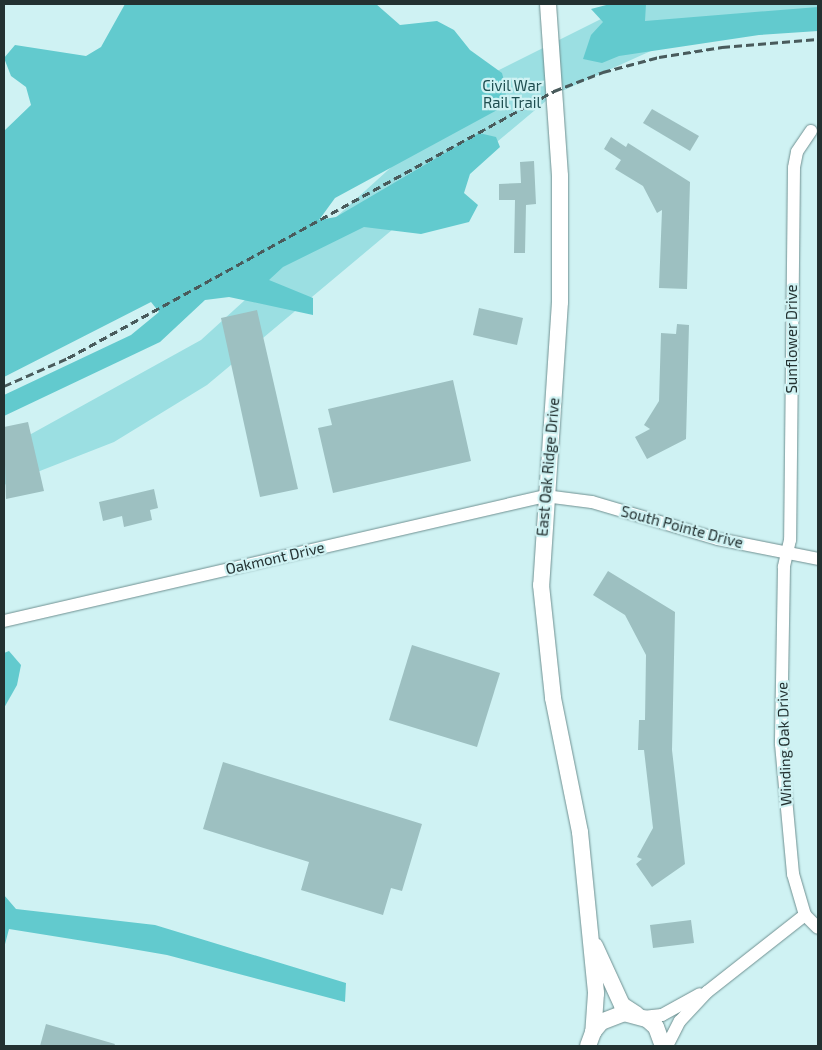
<!DOCTYPE html>
<html>
<head>
<meta charset="utf-8">
<style>
	body { margin:0 }
	#map { position:relative; width:822px; height:1050px; overflow:hidden; background:#cff2f3; font-family:"Exo 2",sans-serif }
	div>[style] { position:absolute }
	.green>* { inset:0; background:#9bdfe2 }
	.forest>* { inset:0; background:#62cace }
	.building>* { inset:0; background:#9dc0c1 }
	.roads { filter:drop-shadow(0 0 1px #6f9091) drop-shadow(0 0 1px #6f9091) }
	.minor>* { height:12px; margin:-6px; padding:0 6px; transform-origin:6px; border-radius:6px; background:#fff }
	.major>* { height:16px; margin:-8px; padding:0 8px; transform-origin:8px; border-radius:8px; background:#fff }
	.rail>* { height:3px; margin-top:-1.5px; transform-origin:0; background:repeating-linear-gradient(90deg,#495b5c 0 8px,transparent 0 12px) }
	span { translate:-50% -50%; white-space:nowrap; text-align:center; line-height:1.15; -webkit-text-stroke:4.5px #cff2f3; paint-order:stroke }
	.park-label { font-size:15px; color:#204f51 }
	.street-label { font-size:15px; color:#233131 }
	.frame { position:absolute; inset:0; border:5px solid #233131; pointer-events:none }
</style>
</head>
<body>
<div id="map">
	<div class="green">
		<i style="clip-path:polygon(631px 4px,818px 4px,818px 25px,682px 37px,553px 95px,207px 385px,114px 442px,4px 485px,4px 449px,201px 340px,497px 71px)"></i>
	</div>
	<div class="forest">
		<i style="clip-path:polygon(125px 4px,376px 4px,400px 25px,437px 21px,454px 30px,470px 50px,502px 73px,507px 92px,499px 109px,335px 198px,319px 220px,336px 217px,479px 133px,496px 137px,500px 147px,470px 174px,464px 193px,478px 205px,469px 222px,421px 234px,364px 227px,283px 267px,269px 280px,313px 298px,313px 315px,229px 297px,205px 300px,160px 342px,4px 416px,4px 395px,131px 335px,159px 312px,151px 302px,4px 377px,4px 131px,31px 105px,26px 87px,11px 76px,4px 58px,15px 45px,86px 56px,101px 47px)"></i>
		<i style="clip-path:polygon(610px 4px,646px 4px,645px 21px,818px 7px,818px 31px,759px 35px,619px 56px,602px 63px,583px 59px,591px 35px,603px 22px,591px 9px)"></i>
		<i style="clip-path:polygon(9px 651px,21px 665px,17px 685px,4px 708px,4px 653px)"></i>
		<i style="clip-path:polygon(4px 895px,16px 909px,155px 925px,346px 983px,345px 1002px,167px 955px,115px 946px,9px 929px,4px 948px)"></i>
	</div>
	<div class="building">
		<i style="clip-path:polygon(652px 109px,699px 136px,690px 151px,643px 123px)"></i>
		<i style="clip-path:polygon(611px 137px,626px 147px,628px 143px,690px 182px,687px 289px,659px 288px,662px 210px,657px 213px,643px 186px,615px 169px,621px 160px,604px 149px)"></i>
		<i style="clip-path:polygon(534px 161px,536px 204px,526px 205px,525px 253px,514px 253px,515px 200px,499px 200px,499px 184px,521px 183px,520px 162px)"></i>
		<i style="clip-path:polygon(479px 308px,523px 318px,517px 345px,473px 335px)"></i>
		<i style="clip-path:polygon(257px 310px,298px 489px,260px 497px,221px 318px)"></i>
		<i style="clip-path:polygon(677px 324px,689px 325px,686px 439px,647px 459px,635px 437px,650px 429px,644px 425px,659px 401px,661px 333px,676px 334px)"></i>
		<i style="clip-path:polygon(453px 380px,471px 461px,333px 493px,318px 428px,332px 425px,328px 409px)"></i>
		<i style="clip-path:polygon(28px 422px,44px 491px,6px 499px,4px 427px)"></i>
		<i style="clip-path:polygon(154px 489px,158px 508px,150px 510px,152px 520px,124px 527px,122px 516px,103px 521px,99px 502px)"></i>
		<i style="clip-path:polygon(608px 571px,675px 612px,672px 750px,685px 864px,652px 887px,636px 864px,642px 859px,637px 857px,653px 828px,644px 750px,638px 750px,639px 720px,645px 720px,646px 655px,625px 615px,593px 595px)"></i>
		<i style="clip-path:polygon(412px 645px,500px 673px,477px 747px,389px 720px)"></i>
		<i style="clip-path:polygon(223px 762px,422px 824px,402px 891px,391px 888px,383px 915px,301px 890px,309px 862px,203px 829px)"></i>
		<i style="clip-path:polygon(691px 920px,694px 943px,653px 948px,650px 925px)"></i>
		<i style="clip-path:polygon(46px 1024px,115px 1044px,114px 1046px,40px 1046px)"></i>
	</div>
	<div class="roads">
		<div class="minor">
			<i style="left:811px;top:131px;width:25px;rotate:124deg"></i>
			<i style="left:797px;top:152px;width:16px;rotate:101deg"></i>
			<i style="left:794px;top:168px;width:372px;rotate:90.6deg"></i>
			<i style="left:790px;top:540px;width:28px;rotate:103deg"></i>
			<i style="left:784px;top:567px;width:177px;rotate:91deg"></i>
			<i style="left:781px;top:744px;width:131px;rotate:84.7deg"></i>
			<i style="left:793px;top:874px;width:43px;rotate:73.7deg"></i>
			<i style="left:805px;top:915px;width:18px;rotate:45deg"></i>
			<i style="left:4px;top:621px;width:555px;rotate:-13.01deg"></i>
			<i style="left:545px;top:496px;width:47px;rotate:7.3deg"></i>
			<i style="left:592px;top:502px;width:131px;rotate:16.4deg"></i>
			<i style="left:718px;top:539px;width:102px;rotate:11.3deg"></i>
			<i style="left:643px;top:1017px;width:19px;rotate:-6deg"></i>
			<i style="left:662px;top:1015px;width:43px;rotate:-28.9deg"></i>
			<i style="left:667px;top:1046px;width:28px;rotate:-63deg"></i>
			<i style="left:680px;top:1021px;width:40px;rotate:-47deg"></i>
			<i style="left:707px;top:992px;width:125px;rotate:-38.2deg"></i>
		</div>
		<div class="major">
			<i style="left:548px;top:4px;width:172px;rotate:86deg"></i>
			<i style="left:560px;top:176px;width:126px;rotate:90deg"></i>
			<i style="left:560px;top:302px;width:284px;rotate:93.8deg"></i>
			<i style="left:541px;top:585px;width:114px;rotate:83.9deg"></i>
			<i style="left:553px;top:698px;width:137px;rotate:78.6deg"></i>
			<i style="left:580px;top:832px;width:162px;rotate:84.3deg"></i>
			<i style="left:596px;top:993px;width:39px;rotate:94deg"></i>
			<i style="left:595px;top:946px;width:65px;rotate:65.4deg"></i>
			<i style="left:622px;top:1005px;width:17px;rotate:33deg"></i>
			<i style="left:588px;top:1046px;width:15px;rotate:-70deg"></i>
			<i style="left:593px;top:1032px;width:13px;rotate:-51deg"></i>
			<i style="left:601px;top:1022px;width:25px;rotate:-21deg"></i>
			<i style="left:624px;top:1013px;width:24px;rotate:15deg"></i>
			<i style="left:647px;top:1019px;width:12px;rotate:42deg"></i>
			<i style="left:656px;top:1027px;width:20px;rotate:70deg"></i>
		</div>
	</div>
	<div class="rail">
		<i style="left:4px;top:386px;width:70px;rotate:-23.6deg"></i>
		<i style="left:68px;top:358px;width:555px;rotate:-28.78deg"></i>
		<i style="left:554px;top:91px;width:53px;rotate:-21.2deg"></i>
		<i style="left:603px;top:72px;width:58px;rotate:-15deg"></i>
		<i style="left:659px;top:57px;width:64px;rotate:-9deg"></i>
		<i style="left:722px;top:47px;width:96px;rotate:-4.8deg"></i>
	</div>
	<div class="park-label">
		<span style="left:512px;top:94px">Civil War<br>Rail Trail</span>
	</div>
	<div class="street-label">
		<span style="left:792px;top:339px;rotate:-90deg">Sunflower Drive</span>
		<span style="left:548px;top:467px;rotate:-85deg">East Oak Ridge Drive</span>
		<span style="left:682px;top:527px;rotate:15deg">South Pointe Drive</span>
		<span style="left:275px;top:558px;rotate:-13deg">Oakmont Drive</span>
		<span style="left:784px;top:744px;rotate:-92deg">Winding Oak Drive</span>
	</div>
	<div class="frame"></div>
</div>
</body>
</html>
